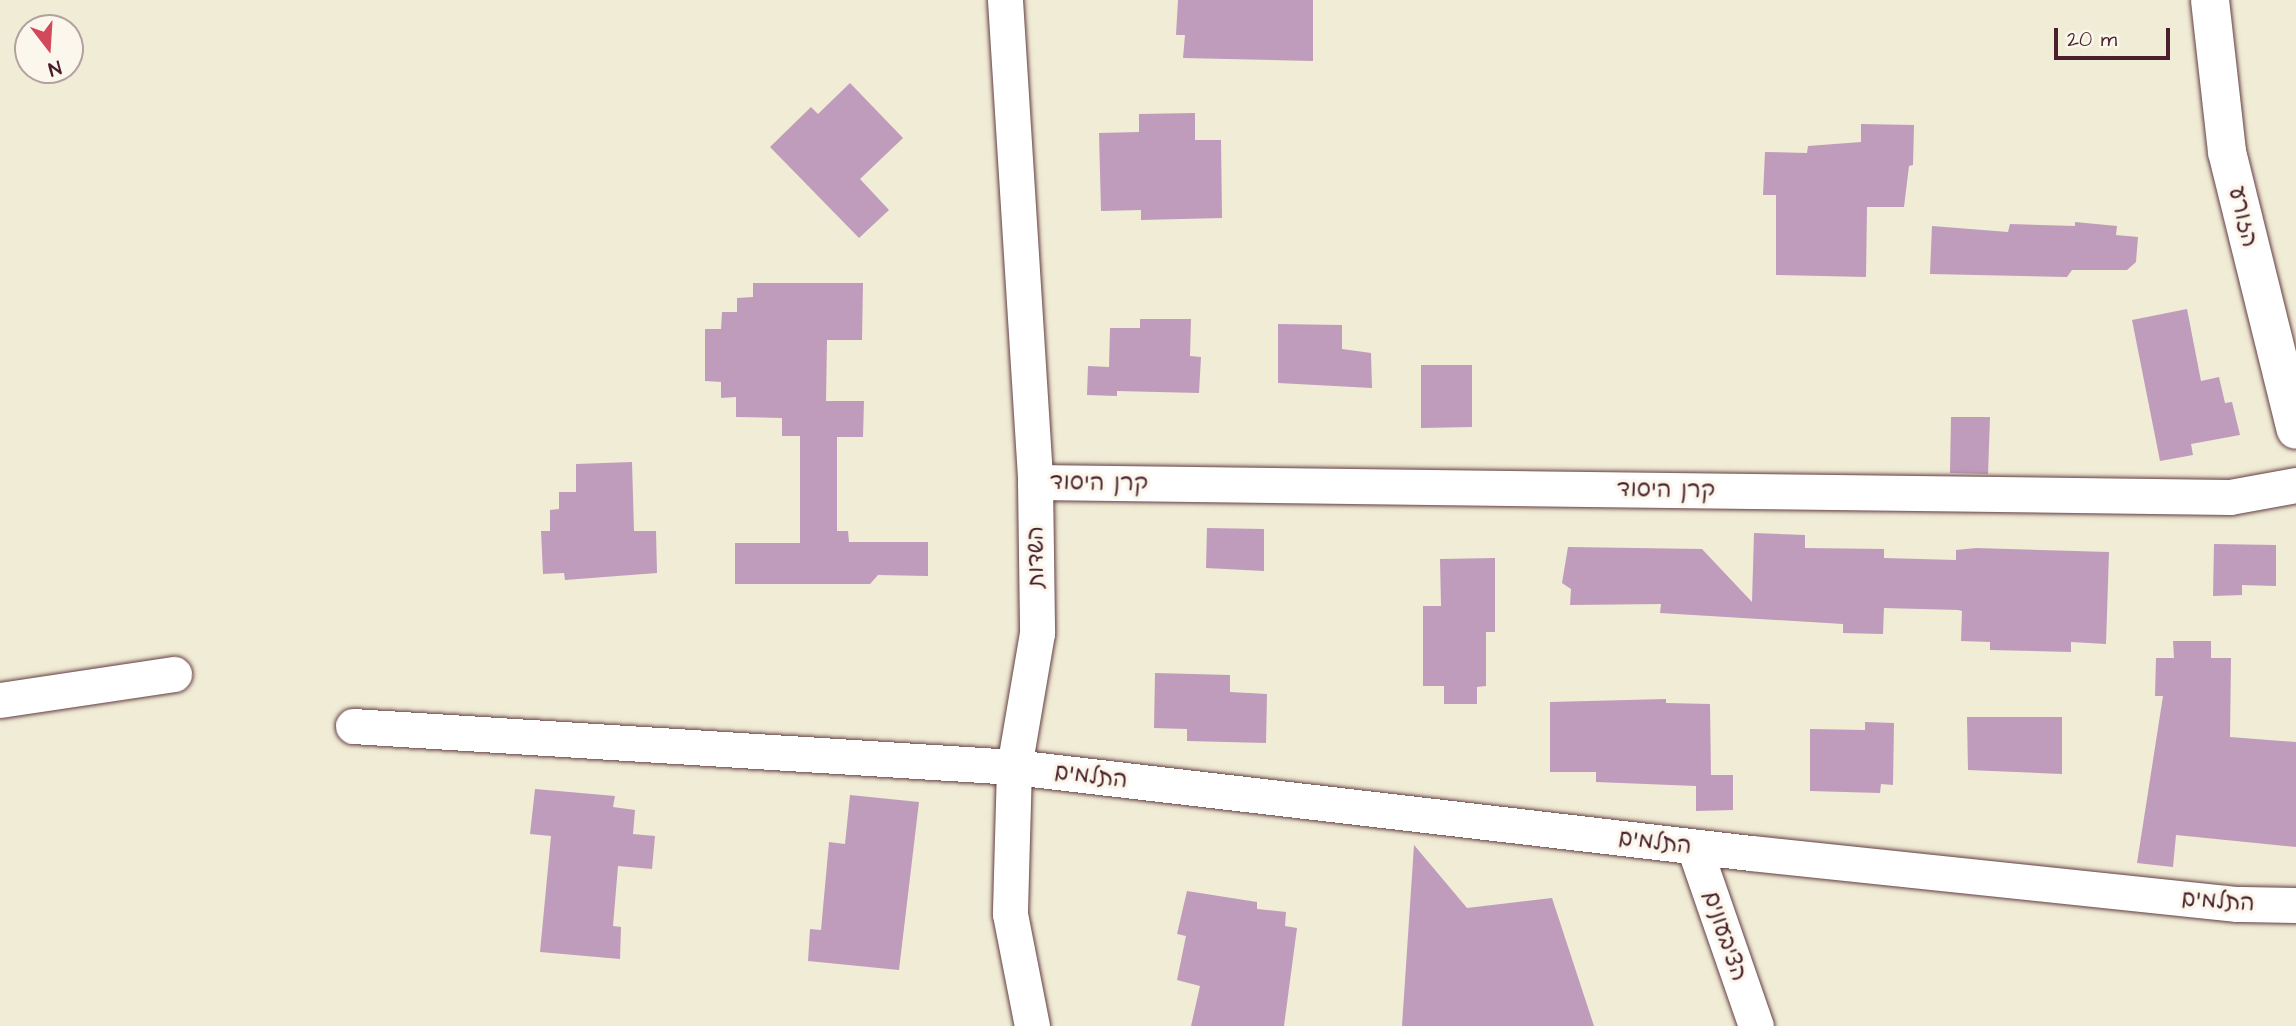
<!DOCTYPE html>
<html>
<head>
<meta charset="utf-8">
<style>
	body { margin:0 }
	#map { position:relative; width:2296px; height:1026px; overflow:hidden; background:#f1ecd5; font-family:"Architects Daughter","Playpen Sans Hebrew",sans-serif }
	div>[style] { position:absolute }
	.building>* { inset:0; background:#bf9cbc }
	.roads { filter:drop-shadow(0 0 2px #633e44) drop-shadow(0 0 2px #633e44) }
	.minor>* { height:35px; margin:-17.5px; padding:0 17.5px; transform-origin:17.5px; border-radius:17.5px; background:#fff }
	.tertiary>* { height:38px; margin:-19px; padding:0 19px; transform-origin:19px; border-radius:19px; background:#fff }
	span { translate:-50% -50%; white-space:nowrap; text-align:center; line-height:1.15; -webkit-text-stroke:7px #fbf7ec; paint-order:stroke }
	.street-label { font-size:23px; color:#4a1f2b }
	.north { position:absolute; left:14px; top:14px; width:70px; height:70px; box-sizing:border-box; background:#fbf7ec; border:2px solid #b4a19f; border-radius:50%; rotate:163deg; font-size:19px; font-weight:700; line-height:28px; text-align:center; color:#4a1f2b }
	.north::after { content:''; display:block; margin:auto; width:24px; height:32px; background:#d1495b; clip-path:polygon(50% 0,100% 100%,50% 72%,0 100%) }
	.scale { position:absolute; left:2054px; top:28px; width:116px; height:32px; box-sizing:border-box; border:4px solid #4a1f2b; border-top:0; padding-left:9px; font-size:21px; line-height:24px; white-space:nowrap; color:#4a1f2b; -webkit-text-stroke:5px #fbf7ec; paint-order:stroke }
</style>
</head>
<body>
<div id="map">
	<div class="building">
		<i style="clip-path:polygon(1178px 0,1313px 0,1313px 61px,1183px 58px,1185px 35px,1176px 35px)"></i>
		<i style="clip-path:polygon(850px 83px,903px 138px,860px 179px,889px 210px,859px 238px,770px 147px,811px 107px,818px 114px)"></i>
		<i style="clip-path:polygon(1195px 113px,1195px 140px,1221px 140px,1222px 218px,1141px 220px,1141px 210px,1101px 211px,1099px 133px,1139px 132px,1139px 114px)"></i>
		<i style="clip-path:polygon(1861px 124px,1914px 125px,1913px 165px,1909px 166px,1904px 207px,1867px 207px,1866px 277px,1776px 275px,1776px 195px,1763px 195px,1765px 152px,1807px 153px,1808px 146px,1861px 142px)"></i>
		<i style="clip-path:polygon(2075px 222px,2117px 226px,2116px 235px,2138px 237px,2136px 262px,2127px 270px,2072px 270px,2067px 277px,1930px 274px,1932px 226px,2008px 232px,2010px 224px,2075px 226px)"></i>
		<i style="clip-path:polygon(753px 283px,863px 283px,862px 340px,827px 340px,826px 401px,864px 401px,863px 437px,837px 437px,837px 531px,848px 531px,849px 542px,928px 542px,928px 576px,878px 575px,870px 584px,735px 584px,735px 543px,800px 543px,800px 436px,782px 436px,782px 418px,736px 417px,736px 397px,721px 398px,721px 382px,705px 381px,705px 329px,721px 329px,722px 312px,737px 312px,737px 298px,753px 297px)"></i>
		<i style="clip-path:polygon(2187px 309px,2201px 381px,2219px 377px,2225px 403px,2232px 402px,2240px 435px,2191px 444px,2193px 455px,2160px 461px,2132px 320px)"></i>
		<i style="clip-path:polygon(1140px 319px,1191px 319px,1190px 356px,1201px 357px,1199px 393px,1117px 391px,1117px 396px,1087px 395px,1088px 366px,1109px 367px,1110px 328px,1140px 328px)"></i>
		<i style="clip-path:polygon(1278px 324px,1342px 325px,1342px 349px,1371px 353px,1372px 388px,1278px 383px)"></i>
		<i style="clip-path:polygon(1421px 365px,1472px 365px,1472px 427px,1421px 428px)"></i>
		<i style="clip-path:polygon(1951px 417px,1990px 417px,1988px 474px,1950px 473px)"></i>
		<i style="clip-path:polygon(632px 462px,634px 531px,656px 531px,657px 573px,565px 580px,564px 573px,543px 574px,541px 531px,550px 531px,550px 510px,559px 509px,559px 492px,576px 492px,576px 464px)"></i>
		<i style="clip-path:polygon(1207px 528px,1264px 529px,1264px 571px,1206px 568px)"></i>
		<i style="clip-path:polygon(1754px 533px,1805px 535px,1805px 548px,1884px 549px,1884px 558px,1956px 560px,1956px 550px,1976px 548px,2109px 552px,2106px 644px,2071px 642px,2071px 652px,1990px 650px,1990px 642px,1961px 641px,1962px 611px,1958px 610px,1884px 608px,1883px 634px,1843px 633px,1843px 624px,1660px 613px,1661px 604px,1570px 605px,1571px 589px,1562px 583px,1568px 547px,1702px 549px,1752px 602px)"></i>
		<i style="clip-path:polygon(2214px 544px,2276px 545px,2276px 586px,2242px 585px,2242px 595px,2213px 596px)"></i>
		<i style="clip-path:polygon(1495px 558px,1495px 632px,1486px 632px,1486px 686px,1477px 687px,1477px 704px,1444px 704px,1444px 686px,1423px 686px,1423px 606px,1441px 606px,1440px 559px)"></i>
		<i style="clip-path:polygon(2173px 641px,2211px 641px,2211px 658px,2231px 658px,2230px 737px,2296px 742px,2296px 847px,2176px 835px,2173px 867px,2137px 863px,2163px 696px,2155px 696px,2156px 658px,2174px 658px)"></i>
		<i style="clip-path:polygon(1155px 673px,1230px 675px,1230px 692px,1267px 694px,1266px 743px,1187px 741px,1187px 729px,1154px 728px)"></i>
		<i style="clip-path:polygon(1666px 699px,1666px 703px,1710px 704px,1711px 775px,1733px 775px,1733px 810px,1696px 811px,1696px 786px,1596px 782px,1596px 772px,1550px 772px,1550px 702px)"></i>
		<i style="clip-path:polygon(1967px 717px,2062px 717px,2062px 774px,1968px 770px)"></i>
		<i style="clip-path:polygon(1865px 722px,1894px 723px,1893px 785px,1881px 784px,1880px 793px,1810px 791px,1810px 729px,1865px 730px)"></i>
		<i style="clip-path:polygon(535px 789px,615px 796px,613px 807px,635px 810px,633px 834px,655px 836px,652px 869px,618px 866px,613px 926px,621px 927px,620px 959px,540px 952px,551px 836px,530px 834px)"></i>
		<i style="clip-path:polygon(850px 795px,919px 802px,899px 970px,808px 961px,810px 929px,821px 930px,829px 842px,845px 844px)"></i>
		<i style="clip-path:polygon(1414px 845px,1467px 908px,1552px 898px,1594px 1026px,1402px 1026px)"></i>
		<i style="clip-path:polygon(1187px 891px,1257px 902px,1257px 909px,1286px 912px,1285px 926px,1297px 928px,1284px 1026px,1191px 1026px,1200px 986px,1177px 980px,1186px 936px,1177px 934px)"></i>
	</div>
	<div class="roads">
		<div class="minor">
			<i style="left:1005px;top:0;width:483px;rotate:86.4deg"></i>
			<i style="left:1035px;top:482px;width:151px;rotate:89.2deg"></i>
			<i style="left:1037px;top:633px;width:136px;rotate:99.7deg"></i>
			<i style="left:1014px;top:767px;width:147px;rotate:91.6deg"></i>
			<i style="left:1010px;top:914px;width:114px;rotate:78.9deg"></i>
			<i style="left:1035px;top:482px;width:1195px;rotate:0.72deg"></i>
			<i style="left:2230px;top:497px;width:67px;rotate:-10.3deg"></i>
			<i style="left:0;top:700px;width:176px;rotate:-8.5deg"></i>
			<i style="left:353px;top:726px;width:662px;rotate:3.55deg"></i>
			<i style="left:1014px;top:767px;width:742px;rotate:6.66deg"></i>
			<i style="left:1751px;top:853px;width:489px;rotate:6deg"></i>
			<i style="left:2237px;top:904px;width:59px;rotate:1deg"></i>
			<i style="left:1694px;top:847px;width:189px;rotate:70.9deg"></i>
		</div>
		<div class="tertiary">
			<i style="left:2210px;top:0;width:153px;rotate:83.6deg"></i>
			<i style="left:2227px;top:152px;width:286px;rotate:76.1deg"></i>
		</div>
	</div>
	<div class="street-label">
		<span style="left:2243px;top:217px;rotate:76deg">הזורע</span>
		<span style="left:1099px;top:483px;rotate:1deg">קרן היסוד</span>
		<span style="left:1666px;top:490px;rotate:1deg">קרן היסוד</span>
		<span style="left:1036px;top:557px;rotate:-91deg">השדות</span>
		<span style="left:1091px;top:776px;rotate:7deg">התלמים</span>
		<span style="left:1655px;top:842px;rotate:7deg">התלמים</span>
		<span style="left:2218px;top:901px;rotate:4deg">התלמים</span>
		<span style="left:1725px;top:936px;rotate:71deg">הציבעונים</span>
	</div>
	<div class="north">N</div>
	<div class="scale">20 m</div>
</div>
</body>
</html>
